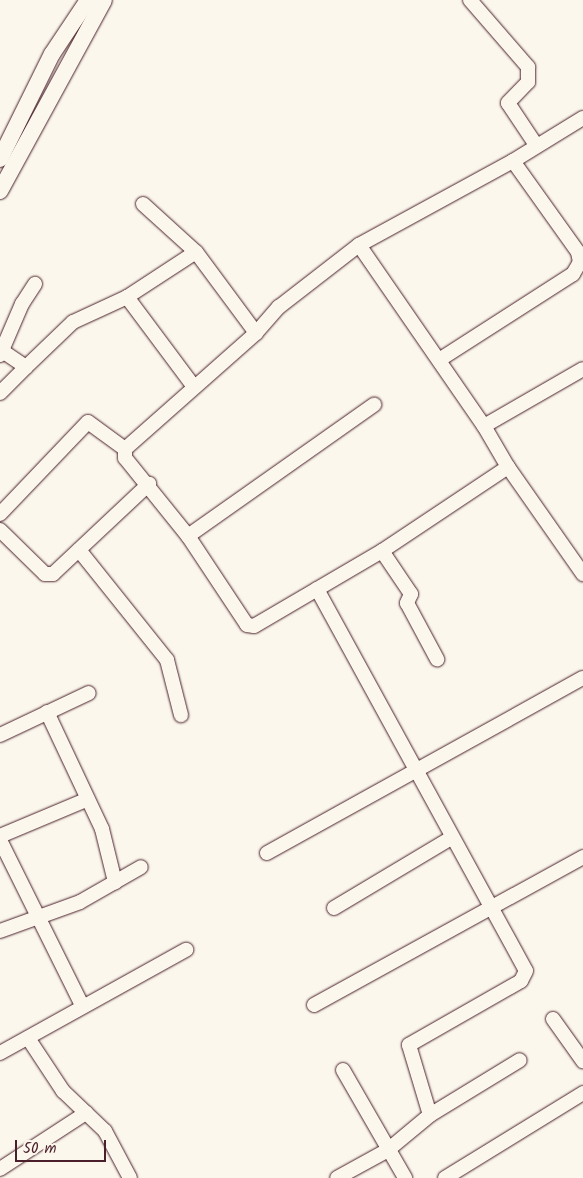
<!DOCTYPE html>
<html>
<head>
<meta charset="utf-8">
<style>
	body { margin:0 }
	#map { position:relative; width:583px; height:1178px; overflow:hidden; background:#fbf7ec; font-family:Kalam,sans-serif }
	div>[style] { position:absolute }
	.roads { filter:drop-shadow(0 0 1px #4a1f2b) drop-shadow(0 0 1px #4a1f2b) }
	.minor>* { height:14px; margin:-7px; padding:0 7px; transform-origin:7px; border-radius:7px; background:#fbf7ec }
	.tertiary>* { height:16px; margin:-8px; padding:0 8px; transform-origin:8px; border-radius:8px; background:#fbf7ec }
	span { translate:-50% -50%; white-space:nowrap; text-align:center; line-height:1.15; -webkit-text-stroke:4.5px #fbf7ec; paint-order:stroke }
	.scale { position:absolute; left:15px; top:1140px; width:91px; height:22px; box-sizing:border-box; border:2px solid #4a1f2b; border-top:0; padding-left:6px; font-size:15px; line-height:18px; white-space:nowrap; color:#4a1f2b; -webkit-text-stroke:4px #fbf7ec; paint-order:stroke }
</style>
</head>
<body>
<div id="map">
	<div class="roads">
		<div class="minor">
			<i style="left:470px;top:0;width:89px;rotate:49.1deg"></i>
			<i style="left:528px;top:67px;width:15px;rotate:90deg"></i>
			<i style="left:528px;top:82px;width:29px;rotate:134deg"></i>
			<i style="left:508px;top:103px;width:50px;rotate:56.3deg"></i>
			<i style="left:513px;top:161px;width:82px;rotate:-31.6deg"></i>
			<i style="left:143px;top:204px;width:72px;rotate:42.2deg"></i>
			<i style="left:196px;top:252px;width:101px;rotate:53.5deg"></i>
			<i style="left:359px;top:245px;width:220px;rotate:55.4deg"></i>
			<i style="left:484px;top:426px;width:48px;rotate:59.7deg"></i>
			<i style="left:508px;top:467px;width:151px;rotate:146.3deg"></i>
			<i style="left:382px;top:551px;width:148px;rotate:149.6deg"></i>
			<i style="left:254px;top:626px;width:7px;rotate:-172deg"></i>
			<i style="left:247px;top:625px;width:107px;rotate:-123.5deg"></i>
			<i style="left:188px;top:536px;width:100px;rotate:-128.9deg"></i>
			<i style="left:125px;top:458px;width:9px;rotate:-90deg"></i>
			<i style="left:125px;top:449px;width:175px;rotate:-41.5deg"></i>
			<i style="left:256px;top:333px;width:35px;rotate:-49deg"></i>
			<i style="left:279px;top:307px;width:101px;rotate:-37.8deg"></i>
			<i style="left:359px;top:245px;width:175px;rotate:-28.6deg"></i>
			<i style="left:513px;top:161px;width:112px;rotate:54.5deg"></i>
			<i style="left:578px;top:252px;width:10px;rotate:79deg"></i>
			<i style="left:580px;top:262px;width:14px;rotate:120deg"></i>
			<i style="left:573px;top:274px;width:159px;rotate:147.3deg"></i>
			<i style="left:127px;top:297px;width:112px;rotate:53.3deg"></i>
			<i style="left:0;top:355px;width:56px;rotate:-66.7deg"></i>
			<i style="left:22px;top:304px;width:24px;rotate:-57deg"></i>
			<i style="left:26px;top:367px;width:65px;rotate:-43.8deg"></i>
			<i style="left:73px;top:322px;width:60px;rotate:-24.8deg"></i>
			<i style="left:127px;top:297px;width:82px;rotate:-33.1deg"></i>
			<i style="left:0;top:393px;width:37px;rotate:-45deg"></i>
			<i style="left:26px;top:367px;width:29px;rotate:-146deg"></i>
			<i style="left:484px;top:426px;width:114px;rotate:-29.9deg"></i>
			<i style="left:508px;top:467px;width:131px;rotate:55deg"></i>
			<i style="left:0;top:514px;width:127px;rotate:-46.3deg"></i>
			<i style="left:88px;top:422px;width:46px;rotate:36.1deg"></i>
			<i style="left:0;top:530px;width:63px;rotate:44.4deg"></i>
			<i style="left:45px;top:574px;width:8px"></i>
			<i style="left:53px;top:574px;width:132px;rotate:-43.2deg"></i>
			<i style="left:188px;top:536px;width:228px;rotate:-35.2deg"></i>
			<i style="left:79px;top:550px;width:141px;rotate:51.3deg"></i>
			<i style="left:167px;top:660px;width:57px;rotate:75.7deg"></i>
			<i style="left:382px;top:551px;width:52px;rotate:56deg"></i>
			<i style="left:411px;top:594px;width:10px;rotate:114deg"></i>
			<i style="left:407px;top:603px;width:64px;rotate:61.8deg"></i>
			<i style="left:317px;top:589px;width:435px;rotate:61.3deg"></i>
			<i style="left:526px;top:971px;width:11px;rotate:117deg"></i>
			<i style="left:521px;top:981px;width:129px;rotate:150.3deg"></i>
			<i style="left:409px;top:1045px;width:73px;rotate:73.3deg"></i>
			<i style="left:430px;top:1115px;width:55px;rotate:140.2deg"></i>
			<i style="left:388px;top:1150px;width:58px;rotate:151.2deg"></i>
			<i style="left:47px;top:712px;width:129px;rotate:64.8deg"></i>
			<i style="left:102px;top:829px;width:55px;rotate:76.2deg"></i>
			<i style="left:0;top:735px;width:98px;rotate:-25.3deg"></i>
			<i style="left:0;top:836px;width:95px;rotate:-22.8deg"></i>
			<i style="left:0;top:840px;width:186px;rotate:63.6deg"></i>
			<i style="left:267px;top:853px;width:361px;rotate:-29deg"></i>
			<i style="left:334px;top:908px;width:136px;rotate:-30.9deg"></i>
			<i style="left:0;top:931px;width:85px;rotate:-19.9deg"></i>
			<i style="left:80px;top:902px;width:70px;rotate:-29.8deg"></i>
			<i style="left:314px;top:1005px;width:307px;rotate:-28.8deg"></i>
			<i style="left:553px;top:1019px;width:52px;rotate:54.5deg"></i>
			<i style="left:28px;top:1038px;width:64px;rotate:56.6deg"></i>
			<i style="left:63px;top:1091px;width:58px;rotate:43.6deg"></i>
			<i style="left:105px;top:1131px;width:53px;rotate:62deg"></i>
			<i style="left:0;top:1053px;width:213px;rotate:-29deg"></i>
			<i style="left:343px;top:1070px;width:125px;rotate:60.1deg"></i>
			<i style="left:430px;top:1115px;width:105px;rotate:-31.4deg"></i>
			<i style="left:0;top:1169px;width:103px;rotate:-33.1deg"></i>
			<i style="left:445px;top:1178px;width:162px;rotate:-31.6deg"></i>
		</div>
		<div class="tertiary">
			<i style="left:0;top:159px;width:117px;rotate:-63.7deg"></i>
			<i style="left:52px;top:54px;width:65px;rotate:-56.3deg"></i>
			<i style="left:0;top:191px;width:217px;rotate:-61.4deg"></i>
		</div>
	</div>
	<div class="scale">50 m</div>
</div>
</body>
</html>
